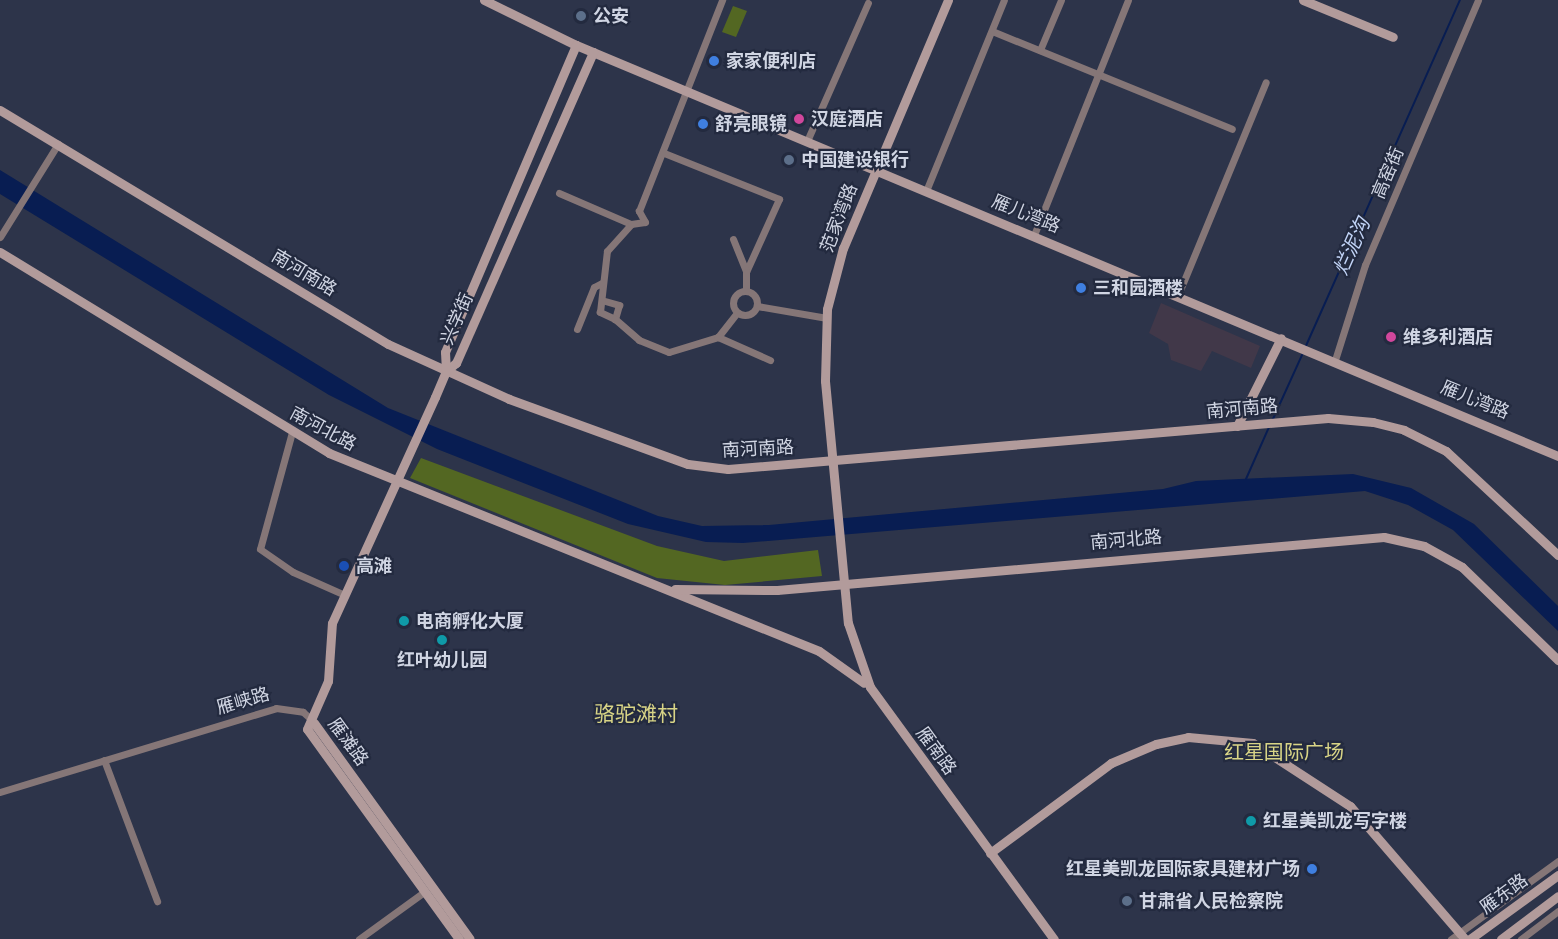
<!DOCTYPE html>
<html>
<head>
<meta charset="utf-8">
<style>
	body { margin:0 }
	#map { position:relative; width:1558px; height:939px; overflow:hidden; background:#2d344a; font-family:"Archivo Narrow","Noto Sans SC",sans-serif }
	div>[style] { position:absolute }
	.education>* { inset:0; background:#413849 }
	.green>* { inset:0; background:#536722 }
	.water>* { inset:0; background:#081d52 }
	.stream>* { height:2px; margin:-1px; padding:0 1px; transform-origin:1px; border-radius:1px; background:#081d52 }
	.street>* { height:7px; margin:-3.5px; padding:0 3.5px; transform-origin:3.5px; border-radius:3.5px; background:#857677 }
	.street>.ring { margin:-3.5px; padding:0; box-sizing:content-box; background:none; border:7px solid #857677; border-radius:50% }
	.secondary>* { height:9px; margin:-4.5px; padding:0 4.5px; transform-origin:4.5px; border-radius:4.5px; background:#b29b9b }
	.dots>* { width:16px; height:16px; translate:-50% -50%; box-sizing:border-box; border:3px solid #232a3f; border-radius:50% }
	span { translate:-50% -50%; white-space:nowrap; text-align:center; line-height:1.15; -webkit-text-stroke:4.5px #232a3f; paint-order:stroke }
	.poi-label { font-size:18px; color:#d0d5e3; font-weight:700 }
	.left { translate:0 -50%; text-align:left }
	.right { translate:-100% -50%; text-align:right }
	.street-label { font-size:18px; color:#d0d5e3 }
	.water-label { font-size:20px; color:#c2d4f7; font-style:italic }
	.neighbourhood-label { font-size:20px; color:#d8d486 }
	.quarter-label { font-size:21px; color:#d8d486 }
</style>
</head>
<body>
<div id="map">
	<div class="education">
		<i style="clip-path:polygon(1161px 303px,1260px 346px,1251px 368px,1212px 351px,1201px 371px,1171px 360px,1168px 344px,1149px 333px)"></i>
	</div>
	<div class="green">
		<i style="clip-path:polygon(733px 6px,747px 11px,736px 37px,722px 32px)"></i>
		<i style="clip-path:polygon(421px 458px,657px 546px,724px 561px,818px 550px,822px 576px,725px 585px,657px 578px,410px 478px)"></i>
	</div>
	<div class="water">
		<i style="clip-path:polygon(0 170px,388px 408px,658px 516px,702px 526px,769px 525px,1163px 489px,1196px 481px,1353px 474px,1411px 488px,1474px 524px,1558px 606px,1558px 631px,1453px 530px,1408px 505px,1365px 491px,743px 543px,706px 542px,628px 524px,437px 449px,329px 395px,0 194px)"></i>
	</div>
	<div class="stream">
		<i style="left:1305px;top:348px;width:381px;rotate:-66deg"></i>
		<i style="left:1273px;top:419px;width:72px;rotate:-65.6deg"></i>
		<i style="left:1246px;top:479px;width:57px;rotate:-66.1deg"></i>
	</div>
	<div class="street">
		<i style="left:992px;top:31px;width:259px;rotate:22.2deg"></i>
		<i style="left:1040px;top:50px;width:54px;rotate:-67.2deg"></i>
		<i style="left:807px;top:141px;width:151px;rotate:-66.2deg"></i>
		<i style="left:664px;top:153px;width:124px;rotate:21.8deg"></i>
		<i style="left:779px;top:199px;width:80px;rotate:114.3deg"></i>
		<i style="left:926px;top:191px;width:206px;rotate:-67.8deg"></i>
		<i style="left:559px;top:193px;width:78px;rotate:23.3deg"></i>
		<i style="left:1034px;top:235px;width:253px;rotate:-68.2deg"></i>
		<i style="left:0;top:237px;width:110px;rotate:-58.1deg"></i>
		<i style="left:733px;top:239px;width:35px;rotate:68deg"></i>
		<i style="left:746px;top:272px;width:18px;rotate:90deg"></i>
		<i class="ring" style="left:733px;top:291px;width:17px;height:17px"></i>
		<i style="left:1178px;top:295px;width:230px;rotate:-67.6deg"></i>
		<i style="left:605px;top:301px;width:15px;rotate:16deg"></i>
		<i style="left:619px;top:305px;width:15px;rotate:106deg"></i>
		<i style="left:615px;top:319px;width:17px;rotate:-155deg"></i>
		<i style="left:600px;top:312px;width:61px;rotate:-83.5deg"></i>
		<i style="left:607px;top:251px;width:36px;rotate:-48deg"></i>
		<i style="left:631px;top:224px;width:14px;rotate:-8deg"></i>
		<i style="left:645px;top:222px;width:13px;rotate:-119deg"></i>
		<i style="left:639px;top:211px;width:227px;rotate:-68.5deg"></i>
		<i style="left:757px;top:306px;width:71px;rotate:9.7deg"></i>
		<i style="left:615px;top:319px;width:32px;rotate:41deg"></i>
		<i style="left:639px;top:340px;width:32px;rotate:22deg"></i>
		<i style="left:669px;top:352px;width:51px;rotate:-17deg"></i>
		<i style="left:718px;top:337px;width:31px;rotate:-52deg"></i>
		<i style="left:577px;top:329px;width:45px;rotate:-68deg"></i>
		<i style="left:594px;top:287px;width:9px;rotate:-27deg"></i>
		<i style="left:718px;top:337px;width:57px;rotate:23.9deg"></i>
		<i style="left:1335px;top:360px;width:100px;rotate:-72.5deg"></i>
		<i style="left:1365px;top:265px;width:288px;rotate:-66.9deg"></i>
		<i style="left:292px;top:432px;width:121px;rotate:105.3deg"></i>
		<i style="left:260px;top:549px;width:40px;rotate:34.9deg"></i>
		<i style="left:293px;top:572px;width:57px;rotate:23.9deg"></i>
		<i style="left:104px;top:760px;width:151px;rotate:69.4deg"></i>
		<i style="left:0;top:792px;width:288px;rotate:-16.9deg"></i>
		<i style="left:276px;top:708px;width:27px;rotate:8deg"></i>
		<i style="left:303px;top:712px;width:13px;rotate:42deg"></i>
		<i style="left:359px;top:939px;width:80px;rotate:-35.9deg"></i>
		<i style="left:1451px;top:939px;width:132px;rotate:-36.1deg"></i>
		<i style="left:1521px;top:939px;width:46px;rotate:-37.1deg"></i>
	</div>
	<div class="secondary">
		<i style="left:484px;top:0;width:102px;rotate:26.1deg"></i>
		<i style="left:576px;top:45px;width:1065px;rotate:22.71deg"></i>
		<i style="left:948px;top:0;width:269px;rotate:112.9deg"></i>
		<i style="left:843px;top:248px;width:63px;rotate:104.7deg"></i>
		<i style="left:827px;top:309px;width:72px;rotate:91.6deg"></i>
		<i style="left:825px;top:381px;width:243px;rotate:84.6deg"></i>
		<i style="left:848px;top:623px;width:68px;rotate:71deg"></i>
		<i style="left:870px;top:687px;width:312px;rotate:53.9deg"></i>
		<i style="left:1303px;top:0;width:97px;rotate:22.3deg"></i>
		<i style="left:0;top:110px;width:453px;rotate:31.1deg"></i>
		<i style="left:388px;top:344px;width:133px;rotate:24.4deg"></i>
		<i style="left:509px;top:399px;width:190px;rotate:20deg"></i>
		<i style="left:688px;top:464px;width:40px;rotate:7.1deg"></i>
		<i style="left:728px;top:469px;width:602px;rotate:-4.86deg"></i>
		<i style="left:1328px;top:418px;width:45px;rotate:5.1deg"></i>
		<i style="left:1373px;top:422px;width:32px;rotate:14deg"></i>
		<i style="left:1404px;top:430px;width:47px;rotate:26.6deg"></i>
		<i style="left:1446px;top:451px;width:153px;rotate:42.9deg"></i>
		<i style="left:0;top:252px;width:386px;rotate:31.4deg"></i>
		<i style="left:329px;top:453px;width:528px;rotate:22deg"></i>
		<i style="left:819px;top:651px;width:55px;rotate:35.4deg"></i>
		<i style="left:446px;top:371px;width:13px;rotate:-39deg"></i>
		<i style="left:456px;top:363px;width:340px;rotate:-66.2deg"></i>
		<i style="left:1237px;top:426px;width:98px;rotate:-63.4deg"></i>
		<i style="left:675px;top:589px;width:102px;rotate:0.6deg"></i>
		<i style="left:777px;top:590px;width:609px;rotate:-4.99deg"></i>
		<i style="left:1384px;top:537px;width:41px;rotate:12.7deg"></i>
		<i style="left:1424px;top:546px;width:43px;rotate:28.9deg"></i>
		<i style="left:1462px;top:567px;width:134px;rotate:44.1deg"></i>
		<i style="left:314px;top:723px;width:266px;rotate:54.2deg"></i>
		<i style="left:990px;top:853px;width:151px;rotate:-36.6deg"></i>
		<i style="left:1111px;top:763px;width:49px;rotate:-22.9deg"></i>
		<i style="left:1156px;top:744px;width:33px;rotate:-12deg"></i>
		<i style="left:1188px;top:737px;width:65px;rotate:5.3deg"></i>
		<i style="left:1253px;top:743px;width:116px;rotate:33deg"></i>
		<i style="left:1350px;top:806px;width:176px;rotate:49.2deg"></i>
		<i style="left:459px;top:939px;width:259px;rotate:-125.9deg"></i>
		<i style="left:307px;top:729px;width:52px;rotate:-66.4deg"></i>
		<i style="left:328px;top:681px;width:58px;rotate:-86.1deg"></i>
		<i style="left:332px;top:623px;width:248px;rotate:-65.5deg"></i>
		<i style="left:435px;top:397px;width:28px;rotate:-67deg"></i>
		<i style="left:446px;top:371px;width:19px;rotate:-93deg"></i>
		<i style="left:445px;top:352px;width:334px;rotate:-66.9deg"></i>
		<i style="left:1470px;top:939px;width:109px;rotate:-36deg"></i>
		<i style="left:1501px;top:939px;width:71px;rotate:-37deg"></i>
	</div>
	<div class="dots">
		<i style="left:581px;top:16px;background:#5c6f8a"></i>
		<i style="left:714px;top:61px;background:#3f7fe0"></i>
		<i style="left:799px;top:119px;background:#d1479c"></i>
		<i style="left:703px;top:124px;background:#3f7fe0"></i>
		<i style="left:789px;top:160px;background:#5c6f8a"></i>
		<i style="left:1081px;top:288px;background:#3f7fe0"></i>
		<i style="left:1391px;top:337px;background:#d1479c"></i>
		<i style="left:344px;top:566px;background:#1a4fb4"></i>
		<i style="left:404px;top:621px;background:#0f9aa8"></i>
		<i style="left:442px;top:640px;background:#0f9aa8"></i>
		<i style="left:1251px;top:821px;background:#0f9aa8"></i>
		<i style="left:1312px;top:869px;background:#3f7fe0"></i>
		<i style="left:1127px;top:901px;background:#5c6f8a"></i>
	</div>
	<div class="poi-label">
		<span class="left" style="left:593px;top:16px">公安</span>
		<span class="left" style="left:726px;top:61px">家家便利店</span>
		<span class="left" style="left:811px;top:119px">汉庭酒店</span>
		<span class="left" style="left:715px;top:124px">舒亮眼镜</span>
		<span class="left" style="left:801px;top:160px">中国建设银行</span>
		<span class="left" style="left:1093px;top:288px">三和园酒楼</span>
		<span class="left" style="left:1403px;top:337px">维多利酒店</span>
		<span class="left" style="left:356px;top:566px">高滩</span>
		<span class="left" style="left:416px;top:621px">电商孵化大厦</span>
		<span style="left:442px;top:660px">红叶幼儿园</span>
		<span class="left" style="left:1263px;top:821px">红星美凯龙写字楼</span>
		<span class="right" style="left:1300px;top:869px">红星美凯龙国际家具建材广场</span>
		<span class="left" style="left:1139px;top:901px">甘肃省人民检察院</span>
	</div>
	<div class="street-label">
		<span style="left:1388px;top:173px;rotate:-67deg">高窑街</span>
		<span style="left:1026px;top:214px;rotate:22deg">雁儿湾路</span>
		<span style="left:839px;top:218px;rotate:-69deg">范家湾路</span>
		<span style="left:304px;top:273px;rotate:31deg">南河南路</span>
		<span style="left:457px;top:319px;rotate:-66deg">兴学街</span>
		<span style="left:1475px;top:400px;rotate:22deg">雁儿湾路</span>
		<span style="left:1242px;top:409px;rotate:-5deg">南河南路</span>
		<span style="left:323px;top:429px;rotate:28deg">南河北路</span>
		<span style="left:758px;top:449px;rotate:-3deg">南河南路</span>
		<span style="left:1126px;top:540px;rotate:-5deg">南河北路</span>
		<span style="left:243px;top:701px;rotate:-16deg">雁峡路</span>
		<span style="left:348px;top:742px;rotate:54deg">雁滩路</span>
		<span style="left:936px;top:751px;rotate:54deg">雁南路</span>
		<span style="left:1504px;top:894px;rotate:-36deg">雁东路</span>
	</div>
	<div class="water-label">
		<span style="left:1351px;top:246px;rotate:-66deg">烂泥沟</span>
	</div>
	<div class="neighbourhood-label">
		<span style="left:1284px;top:751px">红星国际广场</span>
	</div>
	<div class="quarter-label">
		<span style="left:636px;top:714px">骆驼滩村</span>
	</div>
</div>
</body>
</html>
